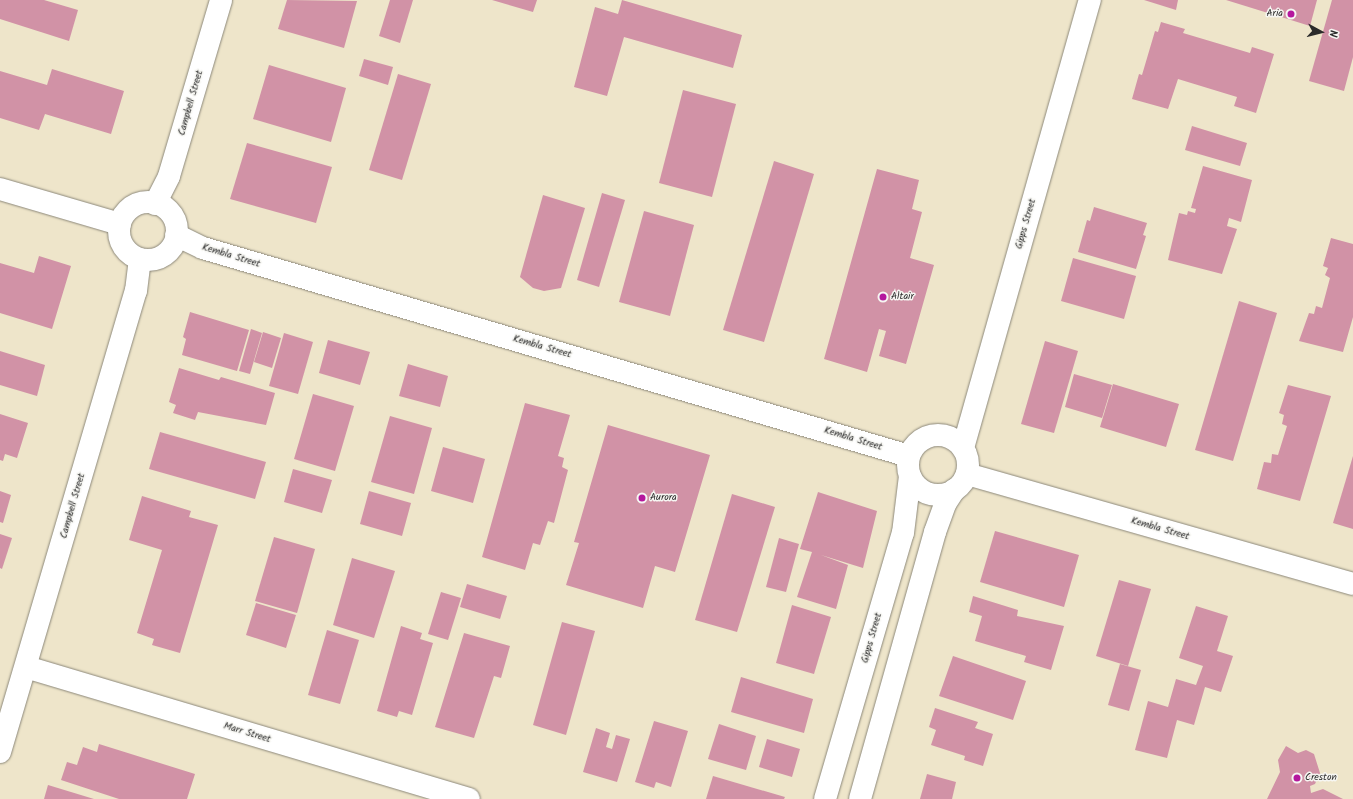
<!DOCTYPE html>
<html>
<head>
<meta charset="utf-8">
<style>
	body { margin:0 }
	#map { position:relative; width:1353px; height:799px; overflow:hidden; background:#eee5ca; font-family:Kalam,sans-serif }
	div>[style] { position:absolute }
	.building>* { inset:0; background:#d192a6 }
	.roads { filter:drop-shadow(0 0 1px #8c887a) drop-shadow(0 0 1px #8c887a) }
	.minor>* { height:22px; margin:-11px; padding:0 11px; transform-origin:11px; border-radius:11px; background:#fff }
	.minor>.ring { margin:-11px; padding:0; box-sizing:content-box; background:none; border:22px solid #fff; border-radius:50% }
	.dots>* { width:11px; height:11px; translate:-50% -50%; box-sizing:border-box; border:2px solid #f6f6f2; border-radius:50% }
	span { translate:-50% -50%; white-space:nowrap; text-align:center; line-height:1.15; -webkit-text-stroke:3px #f6f6f2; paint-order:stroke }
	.poi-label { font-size:10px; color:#2b2b2b }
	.right { translate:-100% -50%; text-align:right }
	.left { translate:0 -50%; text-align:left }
	.street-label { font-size:10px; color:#2b2b2b }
	.north { position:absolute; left:1301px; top:12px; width:40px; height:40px; -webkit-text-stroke:3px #f6f6f2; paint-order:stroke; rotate:97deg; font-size:11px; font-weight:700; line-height:16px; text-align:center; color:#2b2b2b }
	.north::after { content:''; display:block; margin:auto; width:14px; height:18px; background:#2b2b2b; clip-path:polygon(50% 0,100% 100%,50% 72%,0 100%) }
</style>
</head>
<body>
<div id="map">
	<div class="building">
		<i style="clip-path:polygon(0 0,44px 0,78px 10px,69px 41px,0 19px)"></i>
		<i style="clip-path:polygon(287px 0,357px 1px,344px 48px,278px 29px)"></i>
		<i style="clip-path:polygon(390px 0,413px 0,400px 43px,379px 36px)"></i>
		<i style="clip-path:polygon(492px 0,537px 0,533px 12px)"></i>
		<i style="clip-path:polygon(622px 0,742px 35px,733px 68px,624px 37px,607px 96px,574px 87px,595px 7px,618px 14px)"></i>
		<i style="clip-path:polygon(1144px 0,1178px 0,1176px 10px)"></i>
		<i style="clip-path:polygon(1226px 0,1317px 0,1310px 26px)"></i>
		<i style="clip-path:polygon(1332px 0,1353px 0,1353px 57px,1344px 91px,1309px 81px)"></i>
		<i style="clip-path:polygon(1161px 22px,1185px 29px,1183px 33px,1250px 53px,1252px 47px,1274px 54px,1256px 113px,1234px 106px,1237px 97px,1178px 79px,1168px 109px,1132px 99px,1139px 74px,1142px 75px,1155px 31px,1158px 32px)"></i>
		<i style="clip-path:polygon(364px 59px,393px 67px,388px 85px,359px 76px)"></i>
		<i style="clip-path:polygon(269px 65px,346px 88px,331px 142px,253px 119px)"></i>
		<i style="clip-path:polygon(52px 69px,124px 91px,111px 134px,45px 114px,39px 130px,0 118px,0 71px,47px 85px)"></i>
		<i style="clip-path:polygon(398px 74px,431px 84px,402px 180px,369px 170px)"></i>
		<i style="clip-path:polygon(683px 90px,736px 104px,712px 197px,659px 183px)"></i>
		<i style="clip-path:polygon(1192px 126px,1247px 143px,1240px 166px,1185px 150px)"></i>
		<i style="clip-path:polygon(247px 143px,332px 167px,316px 223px,230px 199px)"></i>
		<i style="clip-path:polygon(774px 161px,814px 174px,764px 342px,723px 330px)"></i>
		<i style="clip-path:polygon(1203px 166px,1252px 180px,1241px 222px,1229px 218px,1227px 226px,1237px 229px,1222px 274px,1168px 260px,1179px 213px,1187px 215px,1188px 211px,1195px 213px,1196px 209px,1191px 208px)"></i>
		<i style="clip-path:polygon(877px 169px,919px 180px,912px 209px,922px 212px,910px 258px,934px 265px,906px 364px,879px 356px,886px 331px,879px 329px,867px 372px,824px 359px)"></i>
		<i style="clip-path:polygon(602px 193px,625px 200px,599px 287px,577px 280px)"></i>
		<i style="clip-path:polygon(543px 195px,585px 208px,561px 288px,544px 291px,533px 288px,520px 277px)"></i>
		<i style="clip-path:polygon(1094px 207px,1147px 223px,1143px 235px,1146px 236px,1136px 269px,1078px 252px,1087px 220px,1090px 221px)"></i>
		<i style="clip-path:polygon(644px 211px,694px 225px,670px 316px,619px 302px)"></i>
		<i style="clip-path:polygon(1331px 238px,1353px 244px,1353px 317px,1343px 352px,1299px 341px,1309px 313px,1314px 314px,1316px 306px,1322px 308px,1330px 278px,1325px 275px,1328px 268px,1323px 266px)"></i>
		<i style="clip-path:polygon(39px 256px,71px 266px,52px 329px,0 313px,0 263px,34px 273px)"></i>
		<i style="clip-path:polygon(1073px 258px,1136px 276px,1124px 319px,1061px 301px)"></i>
		<i style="clip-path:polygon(1239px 301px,1277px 313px,1233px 461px,1195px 450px)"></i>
		<i style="clip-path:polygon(190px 312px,249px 330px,237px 371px,182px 355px,186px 339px,183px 337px)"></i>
		<i style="clip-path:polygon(251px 329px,262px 333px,250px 374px,239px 371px)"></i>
		<i style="clip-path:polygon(263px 332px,281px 338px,272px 368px,254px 362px)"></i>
		<i style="clip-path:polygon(284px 333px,313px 342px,298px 394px,269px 386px)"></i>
		<i style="clip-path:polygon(328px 340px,370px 352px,360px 385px,319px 373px)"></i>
		<i style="clip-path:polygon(1045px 341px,1078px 351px,1054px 433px,1021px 424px)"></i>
		<i style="clip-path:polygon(0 351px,45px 365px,37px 396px,0 385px)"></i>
		<i style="clip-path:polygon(408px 364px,448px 376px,440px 407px,399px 396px)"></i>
		<i style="clip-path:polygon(179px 368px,219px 380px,221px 377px,275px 393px,266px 425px,198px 412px,195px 420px,173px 413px,176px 405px,169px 402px)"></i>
		<i style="clip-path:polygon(1074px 374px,1112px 385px,1102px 418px,1065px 407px)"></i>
		<i style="clip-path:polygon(1113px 384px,1179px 404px,1166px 447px,1100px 427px)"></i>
		<i style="clip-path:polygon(1288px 385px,1331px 396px,1300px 501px,1257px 489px,1264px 462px,1271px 463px,1272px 454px,1278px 455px,1287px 426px,1282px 424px,1284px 415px,1279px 413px)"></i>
		<i style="clip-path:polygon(313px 394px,354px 406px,335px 471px,294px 459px)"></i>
		<i style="clip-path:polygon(525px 403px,570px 415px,558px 456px,564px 458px,562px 467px,568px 470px,554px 523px,548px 521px,540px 545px,533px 543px,525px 570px,482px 557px)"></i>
		<i style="clip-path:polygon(0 414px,28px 423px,17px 458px,5px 454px,3px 461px,0 460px)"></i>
		<i style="clip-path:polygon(390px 416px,432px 428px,414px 494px,371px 482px)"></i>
		<i style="clip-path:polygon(608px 425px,710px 455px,675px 572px,655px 566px,643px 608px,566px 585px,579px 543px,574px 542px)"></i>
		<i style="clip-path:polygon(160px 432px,266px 462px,255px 499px,149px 469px)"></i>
		<i style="clip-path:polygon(443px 447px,485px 459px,473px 503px,431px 491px)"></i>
		<i style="clip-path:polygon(1353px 456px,1353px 529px,1333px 523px)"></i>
		<i style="clip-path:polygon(293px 469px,332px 480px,322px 513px,284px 502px)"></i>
		<i style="clip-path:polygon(0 491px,11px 495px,3px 523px,0 522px)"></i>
		<i style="clip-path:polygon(369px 491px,411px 503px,402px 536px,360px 524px)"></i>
		<i style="clip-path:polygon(818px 492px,877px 511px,863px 568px,821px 555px,848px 565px,836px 609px,797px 597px,812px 552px,800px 549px)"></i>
		<i style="clip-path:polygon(732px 494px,775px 507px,737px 632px,695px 620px)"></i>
		<i style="clip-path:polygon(142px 496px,191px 511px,189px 517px,218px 525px,180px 653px,152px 645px,154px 639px,137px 633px,162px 550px,129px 540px)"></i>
		<i style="clip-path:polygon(995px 531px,1079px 555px,1064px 607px,980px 582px)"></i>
		<i style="clip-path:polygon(0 534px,12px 538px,2px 569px,0 568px)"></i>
		<i style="clip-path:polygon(274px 537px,315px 549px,297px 613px,255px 601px)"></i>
		<i style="clip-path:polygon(779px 538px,799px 544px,786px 592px,766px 587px)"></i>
		<i style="clip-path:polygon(352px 558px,395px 571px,374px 638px,333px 625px)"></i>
		<i style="clip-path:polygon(1119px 580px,1151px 589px,1128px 666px,1096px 656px)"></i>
		<i style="clip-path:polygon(467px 584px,507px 596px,500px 619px,460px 607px)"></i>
		<i style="clip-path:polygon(441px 592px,461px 598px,448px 640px,428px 634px)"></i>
		<i style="clip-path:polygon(973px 596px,1018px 610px,1017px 616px,1064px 626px,1051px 670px,1024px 662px,1026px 656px,975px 641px,982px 616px,969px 612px)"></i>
		<i style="clip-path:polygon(256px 603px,296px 615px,286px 648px,246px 635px)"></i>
		<i style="clip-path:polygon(792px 605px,831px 617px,814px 674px,776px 663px)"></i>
		<i style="clip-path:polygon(1196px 606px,1228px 616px,1217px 651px,1233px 656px,1221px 692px,1205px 687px,1194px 725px,1177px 720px,1167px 758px,1135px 750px,1148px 701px,1168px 707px,1176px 679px,1196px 685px,1203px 666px,1179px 658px)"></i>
		<i style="clip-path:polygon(562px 622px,595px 631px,566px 735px,533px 725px)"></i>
		<i style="clip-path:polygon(401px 626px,422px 633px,420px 639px,433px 643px,412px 715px,399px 711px,397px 717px,377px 711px)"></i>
		<i style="clip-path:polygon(327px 630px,359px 640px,340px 704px,308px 695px)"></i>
		<i style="clip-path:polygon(464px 633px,510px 646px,501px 678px,494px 676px,474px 738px,435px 727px)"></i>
		<i style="clip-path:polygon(953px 656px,1026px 681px,1013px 720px,939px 696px)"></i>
		<i style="clip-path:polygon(1120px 664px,1141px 670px,1129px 711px,1108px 705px)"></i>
		<i style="clip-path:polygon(741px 677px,813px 699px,804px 733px,731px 712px)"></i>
		<i style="clip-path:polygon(935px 708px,978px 722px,975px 728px,993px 734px,983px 766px,964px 760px,965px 756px,931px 745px,936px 730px,929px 727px)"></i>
		<i style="clip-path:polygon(654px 721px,688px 731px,671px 787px,656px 782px,654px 788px,635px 782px)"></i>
		<i style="clip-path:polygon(719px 724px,756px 736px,746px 770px,708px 759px)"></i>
		<i style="clip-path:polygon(596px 728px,610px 733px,606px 747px,612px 749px,616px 735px,630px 739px,617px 782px,583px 772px)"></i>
		<i style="clip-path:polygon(767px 739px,800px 749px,792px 777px,759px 767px)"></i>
		<i style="clip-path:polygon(99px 744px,195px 774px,187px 799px,119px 799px,61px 780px,67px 762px,77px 765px,83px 747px,97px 752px)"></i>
		<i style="clip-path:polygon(1286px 746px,1298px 753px,1306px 750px,1314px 754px,1320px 773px,1315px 784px,1310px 786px,1311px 793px,1323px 789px,1343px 799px,1267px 799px,1280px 772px,1278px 760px)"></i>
		<i style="clip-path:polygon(927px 774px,956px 782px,952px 799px,920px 799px)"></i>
		<i style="clip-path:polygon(713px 776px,785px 797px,784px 799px,706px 799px)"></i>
		<i style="clip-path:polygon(48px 785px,94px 799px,44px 799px)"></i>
	</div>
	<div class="roads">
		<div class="minor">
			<i style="left:0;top:189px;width:125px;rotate:16.3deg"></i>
			<i class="ring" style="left:119px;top:202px;width:36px;height:36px"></i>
			<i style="left:155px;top:204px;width:31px;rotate:-63deg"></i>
			<i style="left:169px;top:176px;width:184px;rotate:-73.5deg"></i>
			<i style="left:176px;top:235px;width:30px;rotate:26deg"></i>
			<i style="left:203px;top:248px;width:736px;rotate:16.42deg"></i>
			<i class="ring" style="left:908px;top:435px;width:38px;height:38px"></i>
			<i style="left:963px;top:448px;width:466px;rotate:-74.2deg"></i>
			<i style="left:967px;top:474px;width:401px;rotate:15.9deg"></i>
			<i style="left:26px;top:667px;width:462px;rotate:16.6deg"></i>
			<i style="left:0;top:752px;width:481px;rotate:-73.6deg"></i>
			<i style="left:136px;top:291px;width:32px;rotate:-83deg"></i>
			<i style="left:825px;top:799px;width:277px;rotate:-73.7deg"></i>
			<i style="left:903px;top:533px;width:57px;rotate:-83deg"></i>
			<i style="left:860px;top:799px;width:277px;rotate:-74.3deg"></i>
			<i style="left:935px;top:532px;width:30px;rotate:-70deg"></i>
			<i style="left:945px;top:504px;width:17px;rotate:-57deg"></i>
		</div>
	</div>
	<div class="dots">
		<i style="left:1291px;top:14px;background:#b5179e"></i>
		<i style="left:883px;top:297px;background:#b5179e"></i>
		<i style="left:642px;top:498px;background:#b5179e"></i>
		<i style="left:1297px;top:778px;background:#b5179e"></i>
	</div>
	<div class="poi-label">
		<span class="right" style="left:1283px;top:14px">Aria</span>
		<span class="left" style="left:891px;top:297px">Altair</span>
		<span class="left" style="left:650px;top:498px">Aurora</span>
		<span class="left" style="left:1305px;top:778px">Creston</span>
	</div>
	<div class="street-label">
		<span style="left:191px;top:103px;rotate:-74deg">Campbell Street</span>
		<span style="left:1026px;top:224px;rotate:-74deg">Gipps Street</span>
		<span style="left:231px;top:256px;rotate:17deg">Kembla Street</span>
		<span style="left:542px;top:347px;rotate:16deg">Kembla Street</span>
		<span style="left:853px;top:439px;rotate:17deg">Kembla Street</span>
		<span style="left:73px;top:506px;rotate:-74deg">Campbell Street</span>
		<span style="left:1160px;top:529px;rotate:16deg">Kembla Street</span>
		<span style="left:872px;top:638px;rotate:-74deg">Gipps Street</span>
		<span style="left:247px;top:733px;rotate:17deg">Marr Street</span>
	</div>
	<div class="north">N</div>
</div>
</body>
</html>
